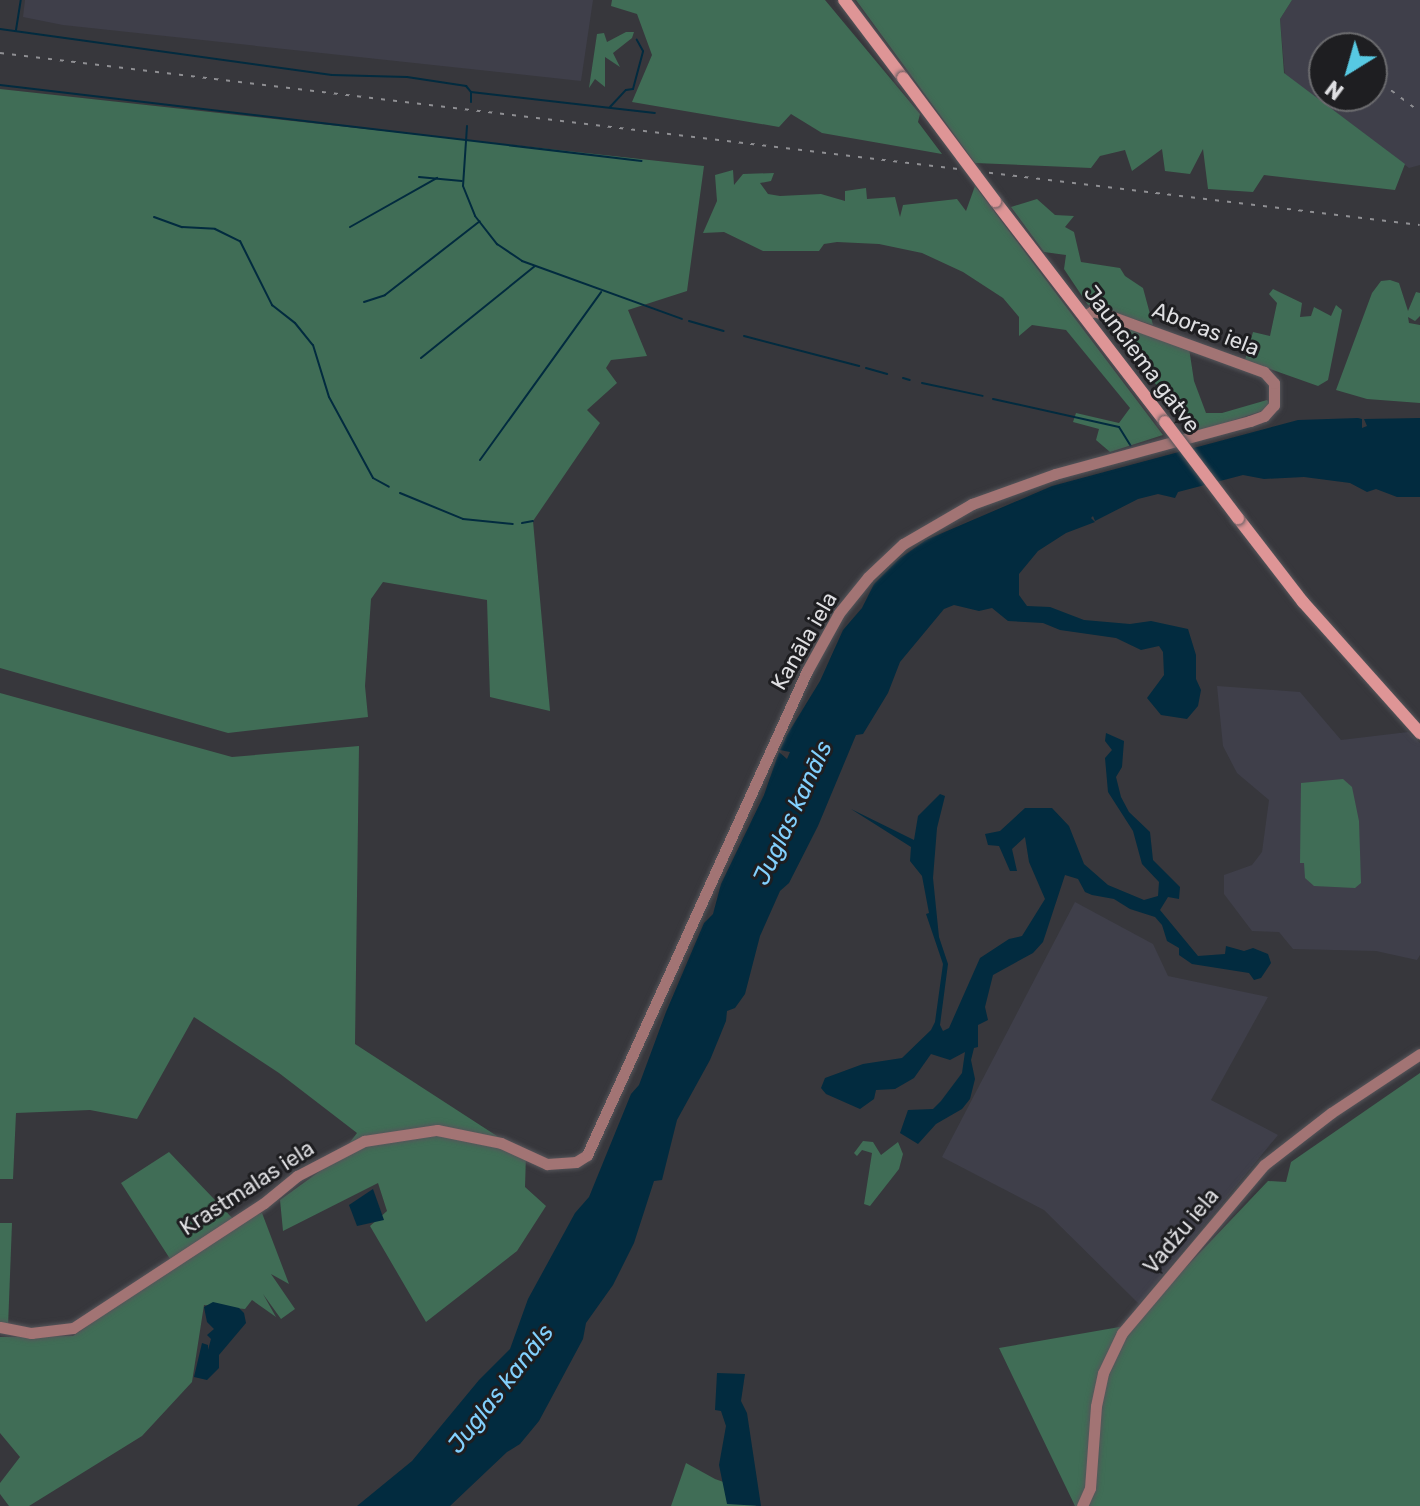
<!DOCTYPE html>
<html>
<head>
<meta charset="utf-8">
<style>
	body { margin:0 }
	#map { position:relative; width:1420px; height:1506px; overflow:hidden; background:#37373c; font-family:Rubik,sans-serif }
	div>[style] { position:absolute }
	.built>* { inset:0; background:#3f3f4a }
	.green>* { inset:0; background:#406d56 }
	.water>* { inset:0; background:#022b3f }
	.stream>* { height:2px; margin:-1px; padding:0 1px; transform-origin:1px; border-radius:1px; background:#022b3f }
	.roads { filter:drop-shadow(0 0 2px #55555a) drop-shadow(0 0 2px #55555a) }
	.tertiary>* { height:11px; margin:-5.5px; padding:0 5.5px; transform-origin:5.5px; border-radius:5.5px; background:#a27474 }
	.secondary>* { height:12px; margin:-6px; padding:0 6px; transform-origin:6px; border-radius:6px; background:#de9596 }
	.rail>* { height:2px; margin-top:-1px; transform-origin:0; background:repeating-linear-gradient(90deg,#8f8f93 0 4px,transparent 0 12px) }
	.bridges { filter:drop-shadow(0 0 2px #55555a) drop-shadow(0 0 2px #55555a) }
	.secondary-bridge>* { height:12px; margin:-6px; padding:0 6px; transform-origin:6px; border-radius:6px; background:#de9596 }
	span { translate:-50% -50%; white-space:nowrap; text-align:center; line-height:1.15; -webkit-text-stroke:6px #1e1e21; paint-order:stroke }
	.street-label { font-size:22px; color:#dedee1 }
	.water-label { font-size:24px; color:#82d0fd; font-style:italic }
	.north { position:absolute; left:1308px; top:32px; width:80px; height:80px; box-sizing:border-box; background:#1e1e21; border:2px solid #6b6b6e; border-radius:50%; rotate:217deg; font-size:22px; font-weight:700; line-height:32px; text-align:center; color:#dedee1 }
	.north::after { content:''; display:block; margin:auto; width:28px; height:36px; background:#57c9e2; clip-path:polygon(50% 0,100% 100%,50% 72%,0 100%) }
</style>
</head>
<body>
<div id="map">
	<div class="built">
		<i style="clip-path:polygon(25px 0,593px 0,581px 81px,63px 25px,23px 17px)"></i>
		<i style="clip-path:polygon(evenodd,1292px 0,1420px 0,1420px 165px,1409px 168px,1285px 76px,1280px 19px,1292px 0,1324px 48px,1372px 48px,1372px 96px,1324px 96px,1324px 48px)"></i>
		<i style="clip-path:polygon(1217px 686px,1300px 692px,1341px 740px,1408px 732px,1420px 743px,1420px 955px,1417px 960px,1376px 951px,1293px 949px,1279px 932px,1252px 931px,1224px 894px,1224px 875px,1252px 865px,1262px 852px,1269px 800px,1237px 773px,1223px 746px)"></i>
		<i style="clip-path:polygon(1075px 902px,1153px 944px,1168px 976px,1268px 997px,1211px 1100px,1278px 1135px,1139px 1304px,1044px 1210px,942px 1157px)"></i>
	</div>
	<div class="green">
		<i style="clip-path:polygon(612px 0,825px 0,920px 114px,918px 122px,942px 154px,822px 133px,791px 114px,779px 127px,632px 102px,652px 55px,637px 14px,611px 6px)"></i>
		<i style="clip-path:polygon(856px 0,1292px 0,1280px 19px,1284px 73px,1405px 164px,1395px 190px,1264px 175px,1253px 192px,1208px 189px,1203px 149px,1190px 174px,1165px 171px,1162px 149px,1132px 171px,1125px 150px,1100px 156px,1091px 168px,975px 163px)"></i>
		<i style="clip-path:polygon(626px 32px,634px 32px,632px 38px,613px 53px,620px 67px,605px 57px,605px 87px,595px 79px,589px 88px,597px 34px,604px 33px,607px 42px)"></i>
		<i style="clip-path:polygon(0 89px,704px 166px,687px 291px,628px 310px,647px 356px,611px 360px,606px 368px,617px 383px,587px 410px,600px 423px,533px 521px,550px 711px,490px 697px,487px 600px,383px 582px,371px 599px,365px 686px,368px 717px,228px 733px,0 668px)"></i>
		<i style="clip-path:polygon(733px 170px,734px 185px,743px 174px,774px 173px,771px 181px,760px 183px,768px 194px,780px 196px,821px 194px,845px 201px,845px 191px,866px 188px,867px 199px,895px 197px,900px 217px,903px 205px,957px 199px,966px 211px,975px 186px,1163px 435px,1110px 452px,1096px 440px,1099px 429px,1073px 422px,1076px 413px,1119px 423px,1130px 408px,1066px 330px,1032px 325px,1019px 336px,1019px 317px,1003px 298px,963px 272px,922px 253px,879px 244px,837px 242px,824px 244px,819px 251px,763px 251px,724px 232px,703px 233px,717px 201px,715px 175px)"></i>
		<i style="clip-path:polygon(1037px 199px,1055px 215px,1074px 216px,1065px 227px,1074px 232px,1081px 262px,1120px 268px,1125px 276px,1143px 288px,1153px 325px,1088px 305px,1064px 269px,1066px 255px,1044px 252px,1011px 207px)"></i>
		<i style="clip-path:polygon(1390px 280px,1399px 283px,1408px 311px,1416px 292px,1420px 293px,1420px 316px,1415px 321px,1408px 317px,1409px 323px,1420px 325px,1420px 403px,1367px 399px,1336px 390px,1372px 293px,1381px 281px)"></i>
		<i style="clip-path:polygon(1273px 289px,1302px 303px,1300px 317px,1311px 316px,1314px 307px,1331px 316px,1336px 305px,1342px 310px,1328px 380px,1318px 386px,1245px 360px,1253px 332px,1270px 336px,1277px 303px,1269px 294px)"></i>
		<i style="clip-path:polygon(1107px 321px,1189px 348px,1194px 381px,1206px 413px,1222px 413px,1267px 400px,1270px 404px,1262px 411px,1200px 431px,1190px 424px,1105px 325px)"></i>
		<i style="clip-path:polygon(0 693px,232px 757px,359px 746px,355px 1044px,526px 1155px,525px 1187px,546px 1206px,517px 1251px,426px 1322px,370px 1226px,387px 1211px,378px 1183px,283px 1231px,280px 1200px,338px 1158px,357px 1133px,279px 1073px,194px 1017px,137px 1119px,90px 1110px,16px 1113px,13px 1179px,0 1179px)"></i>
		<i style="clip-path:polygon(1343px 779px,1352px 787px,1359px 821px,1361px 883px,1355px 888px,1314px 886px,1305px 878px,1304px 863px,1300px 863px,1301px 783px)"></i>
		<i style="clip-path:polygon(1420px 1073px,1420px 1506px,1075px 1506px,999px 1348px,1131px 1325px,1268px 1181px,1286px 1182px,1291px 1162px)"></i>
		<i style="clip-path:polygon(863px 1141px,873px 1142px,881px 1155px,898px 1142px,903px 1154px,899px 1169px,870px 1206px,864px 1204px,872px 1153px,862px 1150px,857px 1156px,854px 1153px)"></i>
		<i style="clip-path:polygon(169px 1152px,236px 1222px,262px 1213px,289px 1284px,271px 1274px,295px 1309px,281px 1319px,263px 1294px,276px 1317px,252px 1300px,245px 1309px,204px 1305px,192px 1382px,142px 1436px,29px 1506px,9px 1506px,0 1494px,0 1483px,20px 1457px,0 1433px,0 1337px,73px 1336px,174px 1265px,121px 1183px)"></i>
		<i style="clip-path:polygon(0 1223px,12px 1223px,8px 1327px,0 1326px)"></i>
		<i style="clip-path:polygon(686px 1463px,715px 1479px,749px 1491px,756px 1506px,671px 1506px)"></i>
	</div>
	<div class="water">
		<i style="clip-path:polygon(1358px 418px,1362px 419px,1362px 428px,1367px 426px,1364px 419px,1420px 418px,1420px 497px,1397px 497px,1376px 489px,1367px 492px,1350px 483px,1304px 477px,1264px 479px,1243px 475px,1178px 492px,1175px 498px,1158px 494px,1138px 499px,1095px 521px,1093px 516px,1091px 518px,1095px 522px,1066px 533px,1038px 551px,1019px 574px,1019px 595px,1027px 606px,1050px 607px,1084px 620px,1130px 624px,1151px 621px,1188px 629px,1196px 655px,1196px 679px,1201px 690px,1198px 706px,1187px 719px,1161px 715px,1147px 698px,1164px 675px,1163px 652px,1159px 646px,1141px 650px,1116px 638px,1060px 630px,1043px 623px,1008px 621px,992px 608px,979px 611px,954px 605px,944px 609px,900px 662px,888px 693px,863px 734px,856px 735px,818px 826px,789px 883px,780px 891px,760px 936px,745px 994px,735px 1008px,727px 1011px,726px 1021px,710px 1060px,677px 1120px,662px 1180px,654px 1181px,634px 1243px,613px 1285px,586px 1323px,583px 1339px,539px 1421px,520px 1444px,507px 1452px,450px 1506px,357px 1506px,412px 1461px,479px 1380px,510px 1349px,528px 1299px,575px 1213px,589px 1197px,631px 1094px,639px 1085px,666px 1012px,704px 923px,713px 914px,721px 884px,764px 795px,779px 752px,787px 759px,790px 752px,780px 750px,787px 735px,820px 681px,843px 630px,862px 608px,874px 584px,899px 559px,926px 540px,1052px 486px,1298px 420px)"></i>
		<i style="clip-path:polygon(1106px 733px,1124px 741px,1122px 767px,1116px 777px,1121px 797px,1129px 812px,1150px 832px,1153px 860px,1180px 887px,1179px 899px,1168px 897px,1160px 910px,1198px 956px,1225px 954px,1226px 946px,1244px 951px,1253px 948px,1268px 954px,1271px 963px,1261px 978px,1254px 980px,1249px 973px,1192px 964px,1179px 955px,1179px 948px,1167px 941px,1162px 925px,1155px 917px,1130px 909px,1114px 899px,1092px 895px,1085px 892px,1078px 879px,1065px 875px,1043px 942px,1033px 953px,993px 975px,985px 1007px,988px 1020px,978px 1025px,978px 1047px,974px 1048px,971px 1060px,975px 1079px,970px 1099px,962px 1109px,936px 1124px,918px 1144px,900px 1133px,908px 1110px,933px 1109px,941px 1101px,962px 1073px,965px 1052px,950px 1060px,931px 1054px,914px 1078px,895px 1089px,876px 1090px,874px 1099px,860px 1109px,826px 1094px,821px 1088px,825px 1078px,863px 1064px,902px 1058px,931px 1030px,935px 1022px,943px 964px,926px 914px,929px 913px,922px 876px,910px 861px,911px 847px,851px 809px,914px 840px,918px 816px,940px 794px,945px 796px,937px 828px,933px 878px,939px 937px,948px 964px,940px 1025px,943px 1031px,949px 1028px,980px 958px,1009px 939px,1022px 936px,1045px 899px,1029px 862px,1025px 837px,1012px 849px,1017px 871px,1010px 871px,999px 846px,988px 845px,985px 834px,1000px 831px,1025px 808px,1052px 808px,1069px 826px,1084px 864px,1108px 885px,1144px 900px,1158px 896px,1159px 882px,1142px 864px,1133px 831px,1108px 792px,1105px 758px,1112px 750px,1105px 741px)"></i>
		<i style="clip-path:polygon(373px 1189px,384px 1220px,357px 1226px,349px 1205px)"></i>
		<i style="clip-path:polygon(213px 1302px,239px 1308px,244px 1313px,246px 1323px,219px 1355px,219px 1368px,207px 1380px,194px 1377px,202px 1343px,208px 1345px,208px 1350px,211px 1339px,207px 1335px,214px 1329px,207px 1322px,204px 1307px)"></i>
		<i style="clip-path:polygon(717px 1373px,745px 1374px,741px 1401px,747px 1413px,761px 1506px,727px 1504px,719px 1465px,726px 1426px,721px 1411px,715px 1410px)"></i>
	</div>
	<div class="stream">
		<i style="left:0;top:29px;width:335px;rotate:7.9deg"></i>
		<i style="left:332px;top:75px;width:75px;rotate:1.5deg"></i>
		<i style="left:407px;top:77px;width:60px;rotate:8.7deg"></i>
		<i style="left:466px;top:86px;width:8px;rotate:50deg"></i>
		<i style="left:16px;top:30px;width:30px;rotate:-81deg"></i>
		<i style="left:0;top:85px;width:646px;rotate:6.75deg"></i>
		<i style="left:471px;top:102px;width:10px;rotate:-90deg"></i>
		<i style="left:471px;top:92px;width:185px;rotate:6.5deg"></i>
		<i style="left:610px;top:107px;width:23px;rotate:-47deg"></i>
		<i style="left:626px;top:90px;width:7px;rotate:-8deg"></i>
		<i style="left:633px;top:89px;width:39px;rotate:-75deg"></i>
		<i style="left:643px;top:51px;width:13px;rotate:-119deg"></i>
		<i style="left:467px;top:126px;width:60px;rotate:93.8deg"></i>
		<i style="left:463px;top:186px;width:32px;rotate:68deg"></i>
		<i style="left:475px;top:216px;width:36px;rotate:52deg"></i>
		<i style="left:497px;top:244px;width:30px;rotate:34deg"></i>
		<i style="left:522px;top:261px;width:170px;rotate:19.9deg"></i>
		<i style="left:419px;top:177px;width:43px;rotate:5.3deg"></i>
		<i style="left:154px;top:217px;width:30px;rotate:20deg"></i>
		<i style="left:182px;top:227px;width:33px;rotate:3deg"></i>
		<i style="left:215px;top:229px;width:28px;rotate:26deg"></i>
		<i style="left:240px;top:241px;width:72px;rotate:63.4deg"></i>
		<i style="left:272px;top:305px;width:29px;rotate:38deg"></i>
		<i style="left:295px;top:323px;width:28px;rotate:51deg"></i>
		<i style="left:313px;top:345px;width:54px;rotate:72.9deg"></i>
		<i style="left:329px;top:397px;width:92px;rotate:61.5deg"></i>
		<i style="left:373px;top:478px;width:18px;rotate:29deg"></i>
		<i style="left:350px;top:227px;width:100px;rotate:-29.4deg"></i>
		<i style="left:364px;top:302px;width:22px;rotate:-18deg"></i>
		<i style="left:385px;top:295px;width:120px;rotate:-37.9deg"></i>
		<i style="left:689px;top:321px;width:36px;rotate:16deg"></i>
		<i style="left:744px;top:336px;width:119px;rotate:14.6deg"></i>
		<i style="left:421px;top:358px;width:146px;rotate:-38.9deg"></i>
		<i style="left:866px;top:368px;width:22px;rotate:16deg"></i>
		<i style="left:903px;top:378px;width:7px;rotate:16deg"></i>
		<i style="left:922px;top:383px;width:62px;rotate:12deg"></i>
		<i style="left:993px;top:399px;width:129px;rotate:12.5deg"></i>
		<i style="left:1119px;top:427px;width:22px;rotate:58deg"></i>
		<i style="left:480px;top:460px;width:207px;rotate:-54.2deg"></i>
		<i style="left:400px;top:493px;width:68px;rotate:22.4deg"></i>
		<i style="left:463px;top:519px;width:50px;rotate:5.7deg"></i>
		<i style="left:522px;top:523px;width:11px;rotate:-10deg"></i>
	</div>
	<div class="roads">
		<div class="tertiary">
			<i style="left:0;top:1327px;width:32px;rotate:11deg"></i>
			<i style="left:31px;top:1333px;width:42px;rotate:-6.8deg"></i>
			<i style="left:73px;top:1328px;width:228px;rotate:-33.2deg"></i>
			<i style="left:264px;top:1203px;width:43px;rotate:-39.3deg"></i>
			<i style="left:297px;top:1176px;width:76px;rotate:-27.6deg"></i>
			<i style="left:364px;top:1141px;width:74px;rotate:-8.6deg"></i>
			<i style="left:437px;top:1130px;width:65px;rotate:11.5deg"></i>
			<i style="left:501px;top:1143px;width:51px;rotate:24.5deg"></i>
			<i style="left:547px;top:1164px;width:29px;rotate:-4deg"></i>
			<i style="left:576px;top:1162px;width:13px;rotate:-32deg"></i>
			<i style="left:587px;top:1155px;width:532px;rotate:-65.56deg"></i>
			<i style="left:807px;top:671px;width:66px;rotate:-61.1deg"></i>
			<i style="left:839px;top:613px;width:46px;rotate:-51.1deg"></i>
			<i style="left:868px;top:577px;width:48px;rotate:-43.3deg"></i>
			<i style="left:903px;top:544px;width:80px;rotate:-30.1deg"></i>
			<i style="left:972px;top:504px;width:88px;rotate:-19.9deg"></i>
			<i style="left:1055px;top:474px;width:202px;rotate:-15.2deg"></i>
			<i style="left:1250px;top:421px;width:15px;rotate:-20deg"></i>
			<i style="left:1264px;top:416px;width:15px;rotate:-48deg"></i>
			<i style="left:1274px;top:405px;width:22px;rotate:-90deg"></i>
			<i style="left:1274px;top:383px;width:15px;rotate:-132deg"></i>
			<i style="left:1264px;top:372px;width:167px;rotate:-160deg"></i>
			<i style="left:1107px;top:315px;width:15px;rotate:-164deg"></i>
			<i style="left:1093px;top:311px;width:10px;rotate:151deg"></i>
			<i style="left:1082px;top:1506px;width:20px;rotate:-66deg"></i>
			<i style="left:1090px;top:1488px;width:82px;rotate:-85.8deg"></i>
			<i style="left:1096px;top:1406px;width:34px;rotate:-78deg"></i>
			<i style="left:1103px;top:1373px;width:44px;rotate:-64.6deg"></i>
			<i style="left:1122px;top:1333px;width:220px;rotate:-49.8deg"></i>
			<i style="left:1264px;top:1165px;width:85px;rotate:-37.8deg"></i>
			<i style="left:1331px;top:1113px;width:107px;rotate:-33.5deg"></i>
		</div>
		<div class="secondary">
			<i style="left:844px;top:0;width:98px;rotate:52.9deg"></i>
			<i style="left:995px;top:201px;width:279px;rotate:52.4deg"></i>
			<i style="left:1238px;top:518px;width:106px;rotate:52.3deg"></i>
			<i style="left:1303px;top:602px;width:176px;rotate:48.2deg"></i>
		</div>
	</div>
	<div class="rail">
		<i style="left:1328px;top:43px;width:8px;rotate:40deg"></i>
		<i style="left:0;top:53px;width:1430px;rotate:6.91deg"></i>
		<i style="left:1372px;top:76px;width:55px;rotate:36.9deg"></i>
	</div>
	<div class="bridges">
		<div class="secondary-bridge">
			<i style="left:903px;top:78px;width:154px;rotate:53.2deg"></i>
			<i style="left:1165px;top:422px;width:121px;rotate:52.8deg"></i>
		</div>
	</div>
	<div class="street-label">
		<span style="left:1206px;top:329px;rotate:21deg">Aboras iela</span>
		<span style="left:1142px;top:359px;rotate:53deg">Jaunciema gatve</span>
		<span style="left:804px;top:641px;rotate:-60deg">Kanāla iela</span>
		<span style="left:247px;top:1188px;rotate:-33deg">Krastmalas iela</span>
		<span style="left:1181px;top:1231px;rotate:-50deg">Vadžu iela</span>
	</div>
	<div class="water-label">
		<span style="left:793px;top:813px;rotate:-65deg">Juglas kanāls</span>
		<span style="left:501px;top:1389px;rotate:-52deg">Juglas kanāls</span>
	</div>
	<div class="north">N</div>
</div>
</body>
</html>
